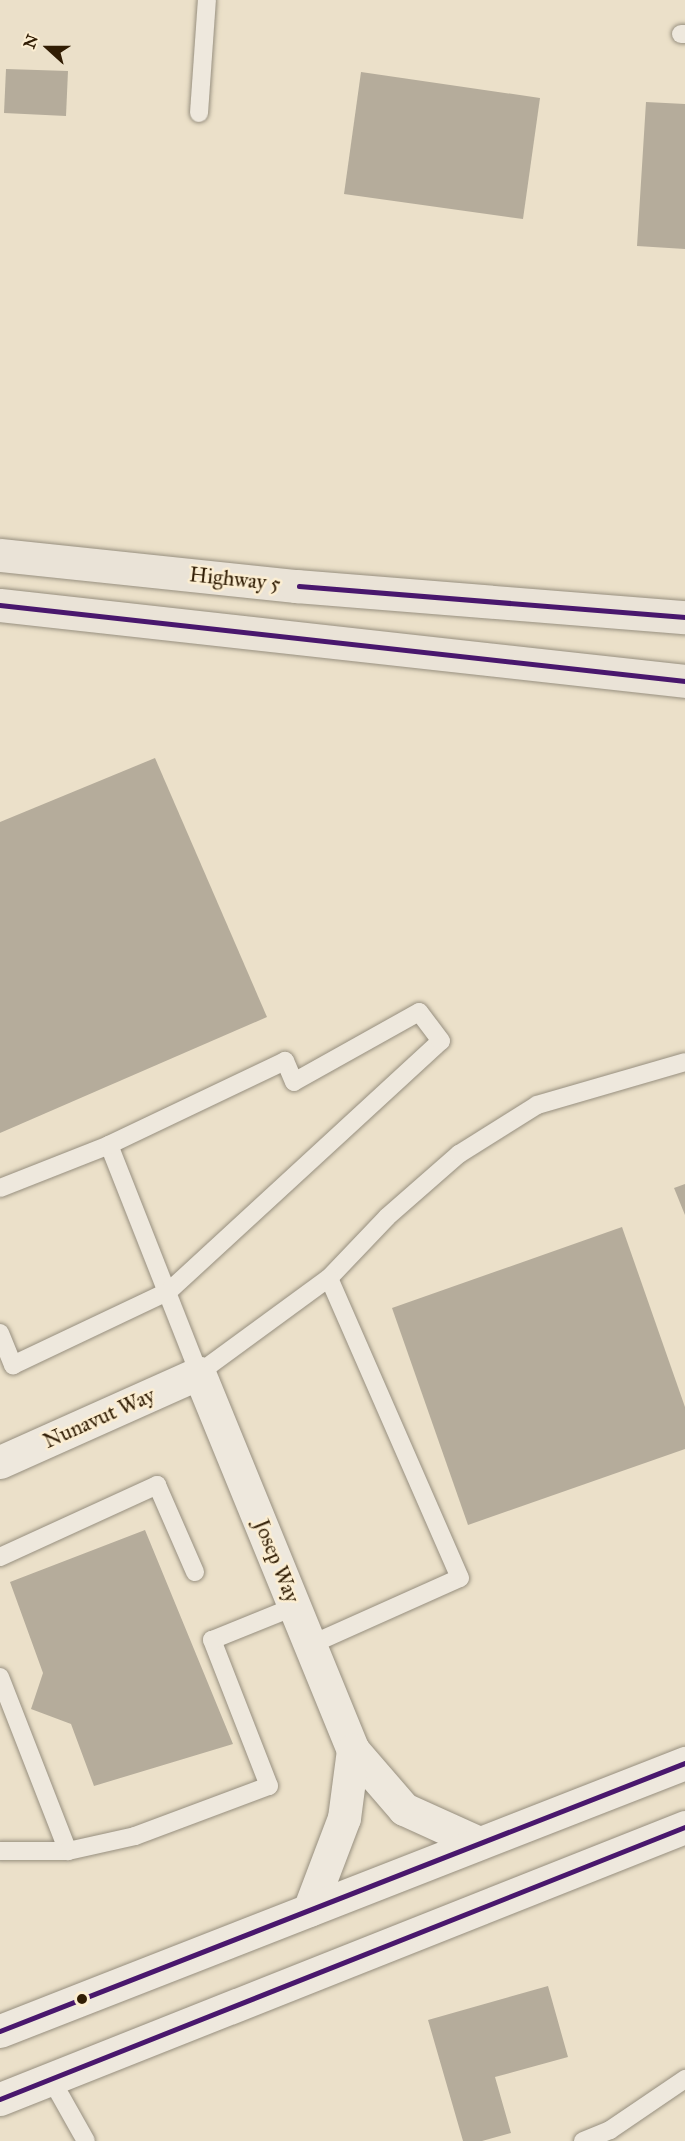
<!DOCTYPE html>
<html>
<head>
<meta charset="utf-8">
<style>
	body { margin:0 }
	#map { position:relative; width:685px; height:2141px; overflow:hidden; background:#ebe0c9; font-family:"IM FELL Great Primer",serif }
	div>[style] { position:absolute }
	.building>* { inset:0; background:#b5ac9b }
	.roads { filter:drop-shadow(0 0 2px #978f7f) drop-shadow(0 0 2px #978f7f) }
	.service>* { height:18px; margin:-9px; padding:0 9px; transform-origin:9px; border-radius:9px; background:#eee8dd }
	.minor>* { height:33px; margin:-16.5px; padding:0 16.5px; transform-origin:16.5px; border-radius:16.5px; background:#eee8dd }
	.secondary>* { height:33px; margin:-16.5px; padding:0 16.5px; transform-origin:16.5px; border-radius:16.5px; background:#eee8dd }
	.trunk>* { height:33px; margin:-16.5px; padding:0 16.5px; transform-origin:16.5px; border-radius:16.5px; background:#eae3d7 }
	.bus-1>* { height:4.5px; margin:-2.25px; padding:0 2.25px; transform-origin:2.25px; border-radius:2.25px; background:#49176d }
	.dots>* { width:16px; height:16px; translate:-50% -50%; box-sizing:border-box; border:3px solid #fceed2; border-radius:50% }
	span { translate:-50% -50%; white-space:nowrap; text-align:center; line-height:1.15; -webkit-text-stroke:5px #fceed2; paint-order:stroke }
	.street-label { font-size:21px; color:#311d04 }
	.north { position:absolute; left:18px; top:18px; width:60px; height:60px; -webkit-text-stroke:4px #fceed2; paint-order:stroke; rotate:291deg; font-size:16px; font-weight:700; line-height:24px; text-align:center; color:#311d04 }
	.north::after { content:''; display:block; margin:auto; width:21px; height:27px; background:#311d04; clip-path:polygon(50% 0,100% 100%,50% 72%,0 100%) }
</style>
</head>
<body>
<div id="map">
	<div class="building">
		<i style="clip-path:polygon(6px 69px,68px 71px,66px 116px,4px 113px)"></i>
		<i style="clip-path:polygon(361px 72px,540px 98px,523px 219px,344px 194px)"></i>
		<i style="clip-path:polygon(646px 102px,685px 104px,685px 249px,637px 246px)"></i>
		<i style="clip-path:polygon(155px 758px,267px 1017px,0 1133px,0 822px)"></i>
		<i style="clip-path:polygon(685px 1184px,685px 1215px,674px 1188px)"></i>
		<i style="clip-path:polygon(622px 1227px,685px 1407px,685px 1449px,468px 1525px,392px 1308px)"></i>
		<i style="clip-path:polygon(145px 1530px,233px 1744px,94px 1786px,71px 1724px,31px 1709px,43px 1673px,10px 1582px)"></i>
		<i style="clip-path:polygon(548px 1986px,568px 2057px,495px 2077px,511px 2133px,482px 2141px,463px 2141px,428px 2020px)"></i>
	</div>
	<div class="roads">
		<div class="service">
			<i style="left:681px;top:34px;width:4px"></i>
			<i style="left:199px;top:113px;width:113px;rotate:-86deg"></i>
			<i style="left:0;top:1188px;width:117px;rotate:-21.5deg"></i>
			<i style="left:109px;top:1145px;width:245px;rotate:68.5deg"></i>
			<i style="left:199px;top:1373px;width:161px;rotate:-36.2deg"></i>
			<i style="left:329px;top:1278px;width:84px;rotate:-46.4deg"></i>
			<i style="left:387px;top:1217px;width:96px;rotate:-41.2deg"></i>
			<i style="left:459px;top:1154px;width:92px;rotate:-32.1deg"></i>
			<i style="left:537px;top:1105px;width:154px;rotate:-16.2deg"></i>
			<i style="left:0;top:1333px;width:35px;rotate:68deg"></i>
			<i style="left:13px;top:1365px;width:173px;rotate:-25.4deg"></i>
			<i style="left:169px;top:1291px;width:369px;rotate:-42.6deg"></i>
			<i style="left:441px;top:1041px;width:36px;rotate:-127deg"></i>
			<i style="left:419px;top:1012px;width:143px;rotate:150.8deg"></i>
			<i style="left:294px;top:1082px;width:23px;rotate:-113deg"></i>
			<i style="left:285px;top:1061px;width:195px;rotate:154.5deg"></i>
			<i style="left:0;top:1557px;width:173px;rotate:-24.6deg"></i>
			<i style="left:157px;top:1485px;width:95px;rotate:66.4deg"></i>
			<i style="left:310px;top:1645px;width:164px;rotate:-24.1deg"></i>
			<i style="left:460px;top:1578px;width:327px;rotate:-113.6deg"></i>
			<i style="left:0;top:1677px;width:187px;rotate:68.7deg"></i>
			<i style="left:0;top:1851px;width:68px"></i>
			<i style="left:68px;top:1851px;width:69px;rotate:-12.6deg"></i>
			<i style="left:135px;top:1836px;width:143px;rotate:-20.5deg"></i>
			<i style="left:269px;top:1786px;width:157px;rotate:-111.3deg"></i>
			<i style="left:212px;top:1640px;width:91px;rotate:-22deg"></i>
			<i style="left:51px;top:2079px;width:71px;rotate:60.6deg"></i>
			<i style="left:583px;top:2141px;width:29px;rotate:-22deg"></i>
			<i style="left:610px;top:2130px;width:91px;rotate:-34.2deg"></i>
		</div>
		<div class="minor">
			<i style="left:0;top:1462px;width:218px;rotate:-24.1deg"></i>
			<i style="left:199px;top:1373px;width:407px;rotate:67.8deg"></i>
			<i style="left:353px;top:1750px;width:78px;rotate:49.2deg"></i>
			<i style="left:404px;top:1809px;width:82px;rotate:24.4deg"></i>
			<i style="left:309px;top:1910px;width:98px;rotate:-69.2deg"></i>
			<i style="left:344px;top:1818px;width:69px;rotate:-82.5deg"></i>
		</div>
		<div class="secondary">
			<i style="left:0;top:2031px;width:736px;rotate:-21.37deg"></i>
			<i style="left:0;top:2099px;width:737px;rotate:-21.66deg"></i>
		</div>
		<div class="trunk">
			<i style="left:0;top:555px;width:298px;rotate:6deg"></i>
			<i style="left:296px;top:586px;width:390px;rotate:4.6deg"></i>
			<i style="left:0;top:605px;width:689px;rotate:6.33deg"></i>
		</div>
	</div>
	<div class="bus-1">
		<i style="left:299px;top:586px;width:387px;rotate:4.6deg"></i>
		<i style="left:0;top:605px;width:689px;rotate:6.33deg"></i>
		<i style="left:0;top:2031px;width:736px;rotate:-21.37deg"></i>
		<i style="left:0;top:2099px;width:737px;rotate:-21.66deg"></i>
	</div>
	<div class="dots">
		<i style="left:82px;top:1999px;background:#311d04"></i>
	</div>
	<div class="street-label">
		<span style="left:235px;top:579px;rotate:6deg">Highway 5</span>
		<span style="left:99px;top:1418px;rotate:-24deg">Nunavut Way</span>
		<span style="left:277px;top:1561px;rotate:68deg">Josep Way</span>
	</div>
	<div class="north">N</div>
</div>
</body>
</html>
